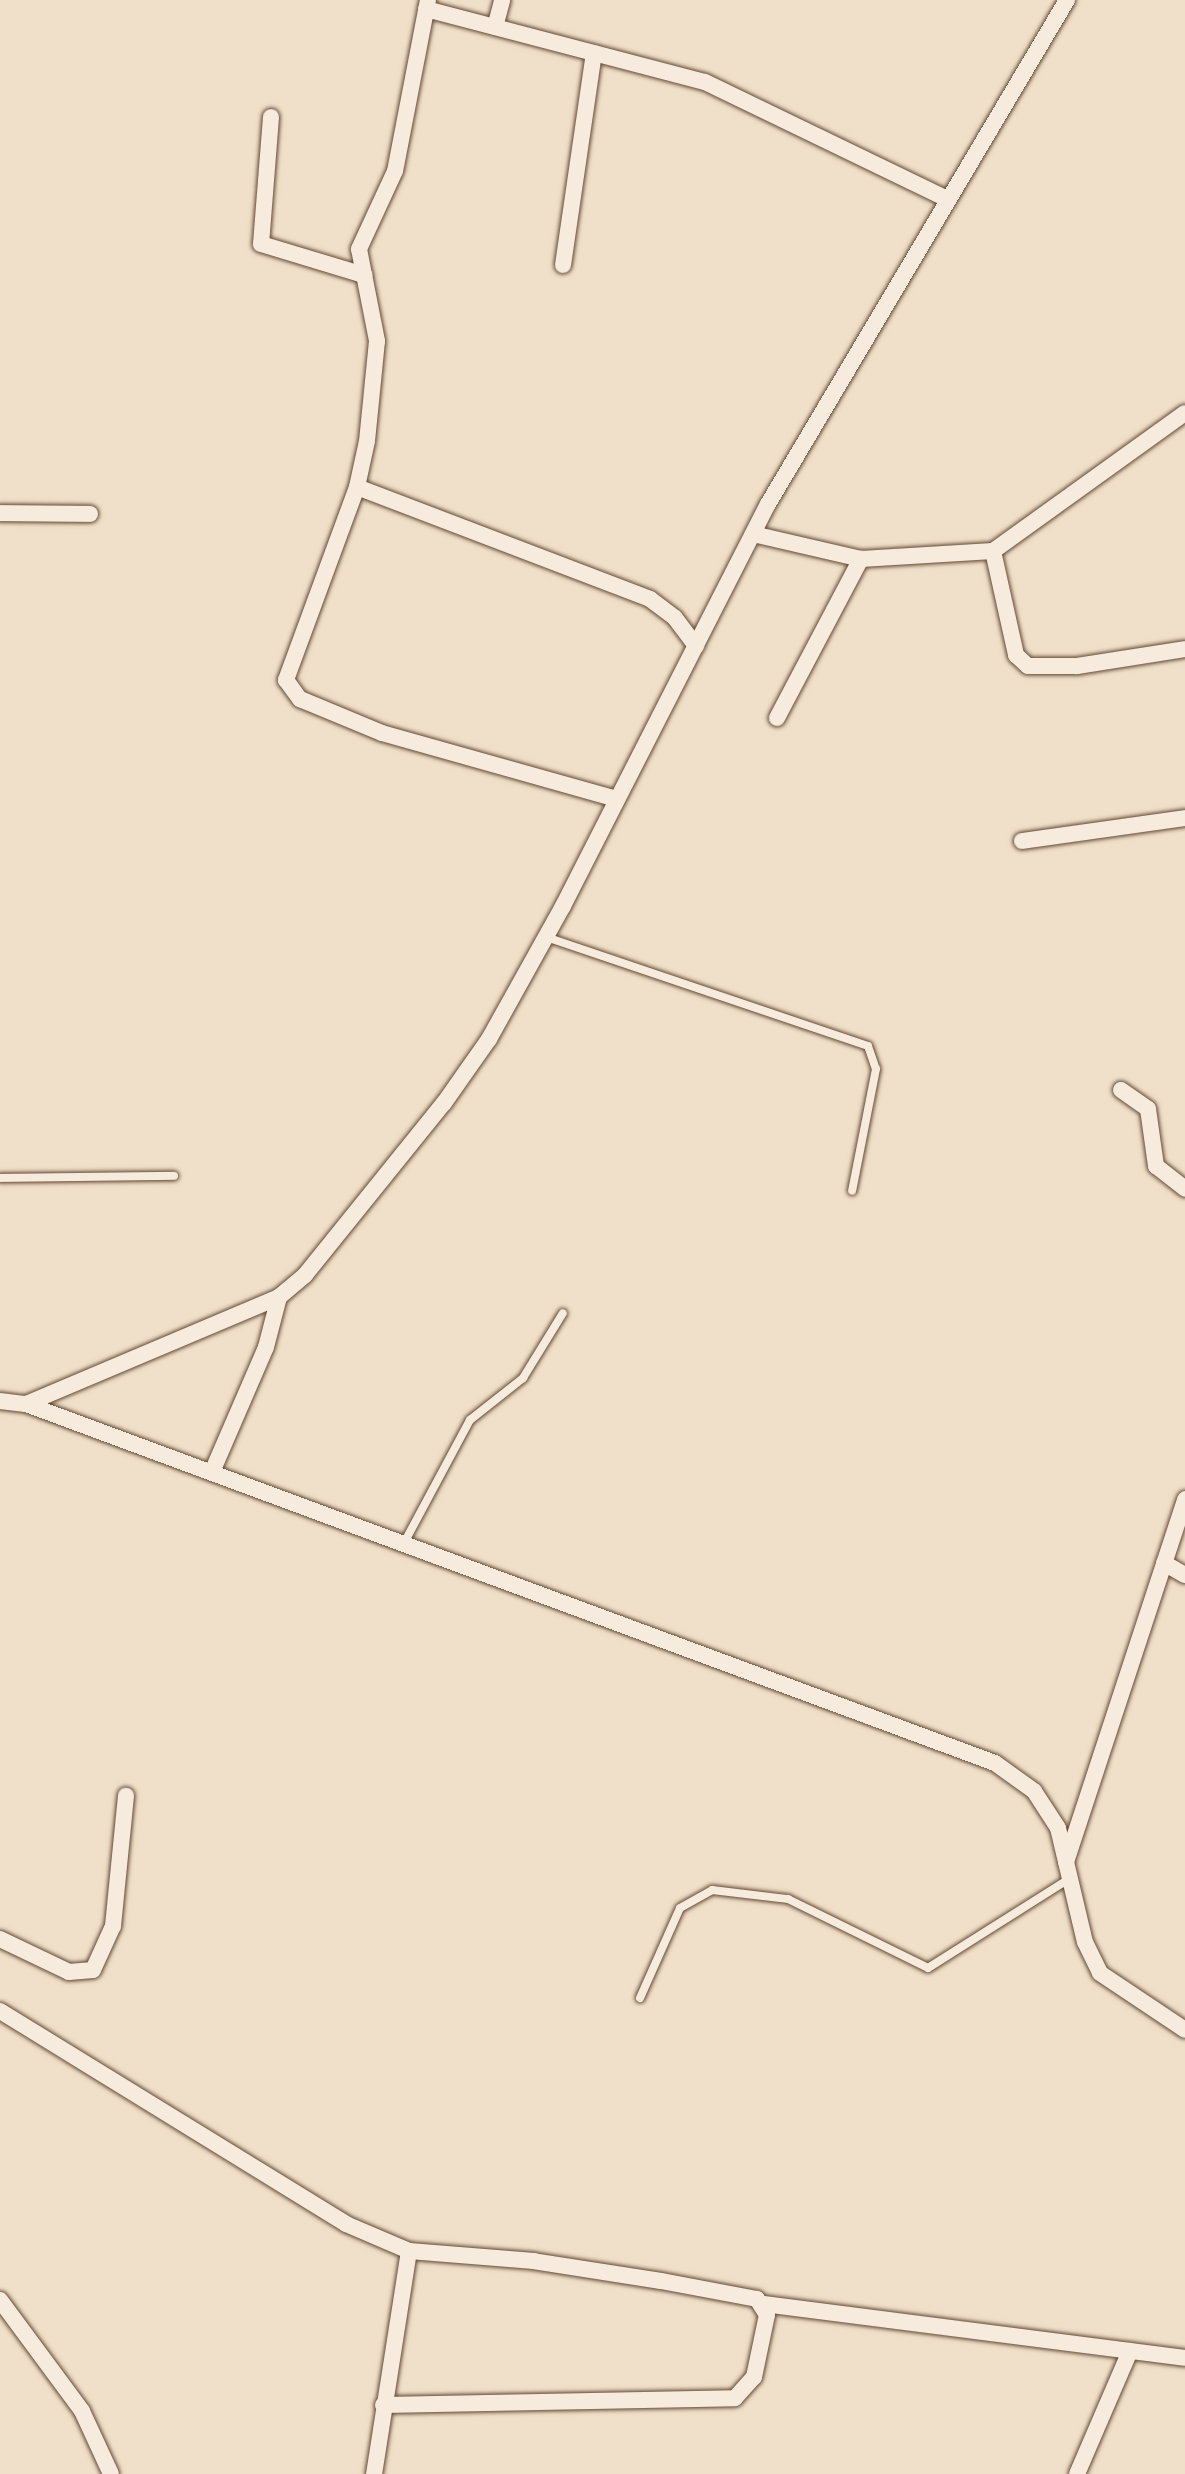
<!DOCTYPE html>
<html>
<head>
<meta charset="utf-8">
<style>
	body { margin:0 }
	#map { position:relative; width:1185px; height:2474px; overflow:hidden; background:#f1e0c9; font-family:Vollkorn,serif }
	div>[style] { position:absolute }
	.roads { filter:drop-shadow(0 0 2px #624834) drop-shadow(0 0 2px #624834) }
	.lane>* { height:8px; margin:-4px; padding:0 4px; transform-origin:4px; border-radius:4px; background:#f6ebdc }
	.street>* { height:16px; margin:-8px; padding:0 8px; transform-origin:8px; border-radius:8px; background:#f6ebdc }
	span { translate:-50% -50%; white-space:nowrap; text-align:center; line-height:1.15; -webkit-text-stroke:8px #f6ebdc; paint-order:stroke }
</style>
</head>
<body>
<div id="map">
	<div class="roads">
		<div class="lane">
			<i style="left:546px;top:937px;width:340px;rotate:18.7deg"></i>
			<i style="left:868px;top:1046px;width:24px;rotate:71deg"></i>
			<i style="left:876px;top:1069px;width:124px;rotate:101.1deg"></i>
			<i style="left:0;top:1178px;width:174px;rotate:-0.7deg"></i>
			<i style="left:404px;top:1543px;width:140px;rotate:-61.8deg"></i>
			<i style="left:470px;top:1420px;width:68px;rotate:-38.4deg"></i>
			<i style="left:523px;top:1378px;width:76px;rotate:-58.4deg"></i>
			<i style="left:640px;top:1998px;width:98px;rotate:-66deg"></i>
			<i style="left:680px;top:1908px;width:37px;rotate:-29deg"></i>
			<i style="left:712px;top:1890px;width:77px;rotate:6.8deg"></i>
			<i style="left:788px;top:1899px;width:156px;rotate:26.2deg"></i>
			<i style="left:928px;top:1968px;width:167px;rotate:-32.3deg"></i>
		</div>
		<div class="street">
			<i style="left:428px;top:0;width:174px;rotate:100.9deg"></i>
			<i style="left:395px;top:171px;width:86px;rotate:114.8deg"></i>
			<i style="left:359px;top:249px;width:94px;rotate:78.9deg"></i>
			<i style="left:377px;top:341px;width:100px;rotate:95.7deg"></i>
			<i style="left:367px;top:441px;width:47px;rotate:102.3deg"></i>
			<i style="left:357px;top:487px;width:206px;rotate:110.2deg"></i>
			<i style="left:286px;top:680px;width:24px;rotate:54deg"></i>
			<i style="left:300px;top:699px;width:89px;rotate:22.5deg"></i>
			<i style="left:382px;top:733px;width:244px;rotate:15.7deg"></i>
			<i style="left:426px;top:9px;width:288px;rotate:14.7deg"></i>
			<i style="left:705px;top:82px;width:269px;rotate:25.8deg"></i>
			<i style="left:495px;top:27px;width:28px;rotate:-75deg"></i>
			<i style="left:271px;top:117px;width:127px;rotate:94.5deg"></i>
			<i style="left:261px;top:244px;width:108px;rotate:16.8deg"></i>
			<i style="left:563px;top:265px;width:214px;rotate:-81.7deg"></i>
			<i style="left:357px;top:487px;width:314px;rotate:20.9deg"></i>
			<i style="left:650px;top:599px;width:31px;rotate:37deg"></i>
			<i style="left:675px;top:618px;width:35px;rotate:53deg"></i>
			<i style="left:0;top:513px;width:90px;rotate:0.6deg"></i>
			<i style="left:753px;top:534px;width:111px;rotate:13deg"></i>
			<i style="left:861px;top:559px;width:132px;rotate:-3.5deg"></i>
			<i style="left:993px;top:551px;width:236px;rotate:-35.7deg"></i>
			<i style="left:993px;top:551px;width:107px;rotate:77.5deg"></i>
			<i style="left:1016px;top:655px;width:16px;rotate:43deg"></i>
			<i style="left:1028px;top:666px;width:49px"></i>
			<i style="left:1077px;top:666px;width:109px;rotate:-8.9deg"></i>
			<i style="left:777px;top:718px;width:180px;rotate:-62.2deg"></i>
			<i style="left:1022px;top:841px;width:165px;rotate:-8deg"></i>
			<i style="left:1121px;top:1090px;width:33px;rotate:35deg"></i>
			<i style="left:1148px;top:1109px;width:58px;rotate:82deg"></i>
			<i style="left:1156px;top:1166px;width:37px;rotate:38deg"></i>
			<i style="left:0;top:1401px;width:26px;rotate:7deg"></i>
			<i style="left:26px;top:1404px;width:1033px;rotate:20.33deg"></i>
			<i style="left:995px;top:1763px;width:48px;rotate:35.7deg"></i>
			<i style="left:1034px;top:1791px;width:44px;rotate:57deg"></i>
			<i style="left:1058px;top:1828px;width:117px;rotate:76.7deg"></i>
			<i style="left:1085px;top:1942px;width:34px;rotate:64deg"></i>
			<i style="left:1100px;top:1973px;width:102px;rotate:33.8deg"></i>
			<i style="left:26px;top:1404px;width:275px;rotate:-22.9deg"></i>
			<i style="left:279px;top:1297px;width:34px;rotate:-40deg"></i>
			<i style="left:305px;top:1275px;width:221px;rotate:-51.1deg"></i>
			<i style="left:444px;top:1103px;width:78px;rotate:-54.9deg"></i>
			<i style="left:489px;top:1039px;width:152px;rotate:-60.9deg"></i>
			<i style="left:563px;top:906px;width:451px;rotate:-63deg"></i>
			<i style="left:768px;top:504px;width:586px;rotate:-59.32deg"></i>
			<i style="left:212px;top:1472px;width:136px;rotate:-66.6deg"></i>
			<i style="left:266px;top:1347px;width:52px;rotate:-75.4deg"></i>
			<i style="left:1164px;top:1563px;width:24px;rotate:30deg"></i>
			<i style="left:1066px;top:1862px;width:382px;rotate:-71.8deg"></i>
			<i style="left:0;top:1939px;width:76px;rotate:25.6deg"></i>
			<i style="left:69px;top:1972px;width:24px;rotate:-5deg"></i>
			<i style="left:93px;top:1970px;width:48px;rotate:-65.6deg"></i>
			<i style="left:113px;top:1926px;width:131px;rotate:-84.3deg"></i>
			<i style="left:0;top:2011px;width:406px;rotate:31.6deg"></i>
			<i style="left:346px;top:2224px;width:69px;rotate:23.2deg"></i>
			<i style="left:409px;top:2251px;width:226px;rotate:98.9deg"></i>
			<i style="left:0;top:2300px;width:138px;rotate:53.5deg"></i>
			<i style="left:82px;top:2411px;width:69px;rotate:65.3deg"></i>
			<i style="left:764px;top:2304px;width:424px;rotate:7.3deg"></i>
			<i style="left:383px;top:2405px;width:352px;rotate:-1.1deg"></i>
			<i style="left:735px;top:2398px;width:28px;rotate:-48deg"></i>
			<i style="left:754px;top:2377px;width:63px;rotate:-78.2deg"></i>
			<i style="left:767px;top:2315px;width:19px;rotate:-122deg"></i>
			<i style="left:757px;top:2299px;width:98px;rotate:-169.4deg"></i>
			<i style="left:661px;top:2281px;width:129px;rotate:-171.1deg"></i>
			<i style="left:534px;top:2261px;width:125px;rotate:-175.4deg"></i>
			<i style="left:1077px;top:2474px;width:134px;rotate:-66.7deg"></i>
		</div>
	</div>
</div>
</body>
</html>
